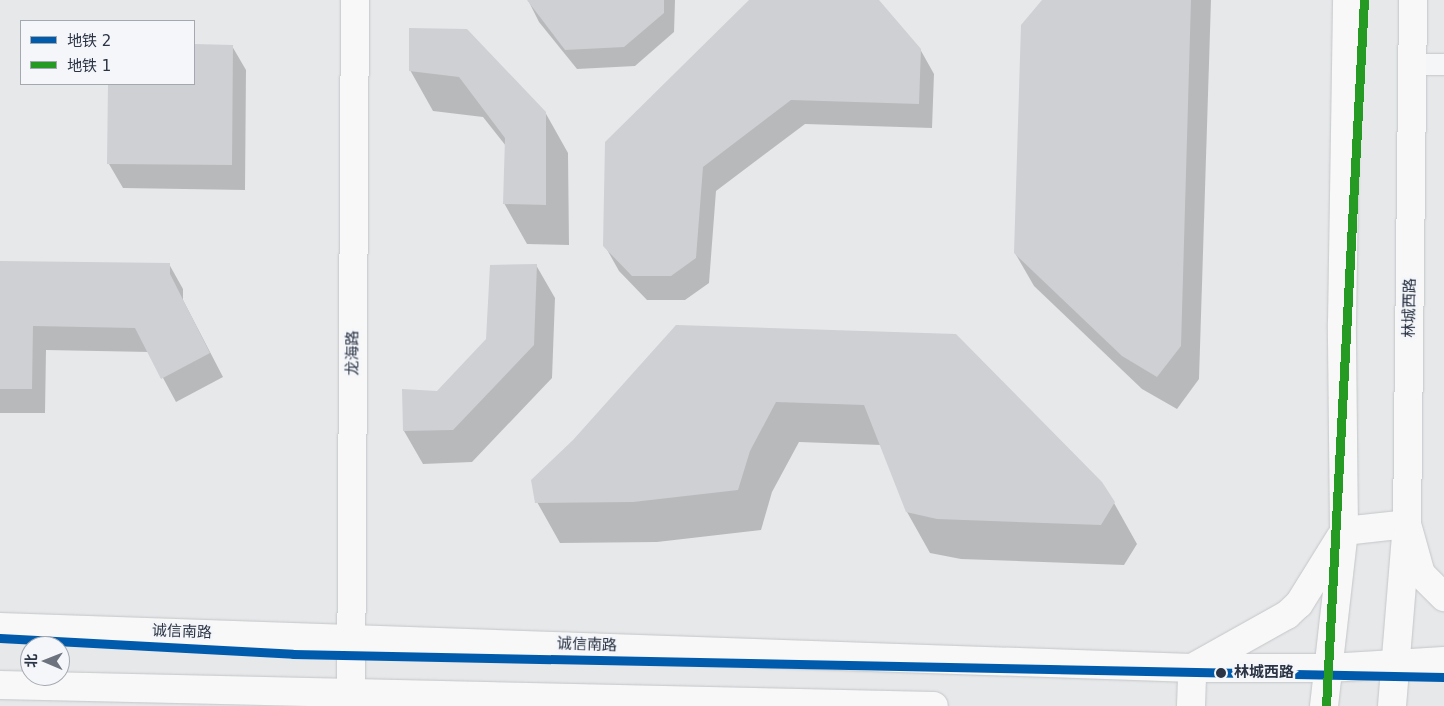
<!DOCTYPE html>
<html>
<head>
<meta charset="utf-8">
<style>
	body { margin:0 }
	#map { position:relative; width:1444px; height:706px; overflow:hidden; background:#e6e8ea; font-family:"DejaVu Sans","Noto Sans SC",sans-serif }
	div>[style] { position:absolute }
	.shadow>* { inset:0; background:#0003 }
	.building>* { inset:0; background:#ced0d3 }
	.roads { filter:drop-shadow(0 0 1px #c4c6c8) drop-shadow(0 0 1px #c4c6c8) }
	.street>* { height:21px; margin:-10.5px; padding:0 10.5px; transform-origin:10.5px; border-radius:10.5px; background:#f5f6f7 }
	.secondary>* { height:28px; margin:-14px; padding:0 14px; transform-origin:14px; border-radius:14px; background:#f8f8f8 }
	.primary>* { height:28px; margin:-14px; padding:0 14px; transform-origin:14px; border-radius:14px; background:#f8f8f8 }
	.metro-1>* { height:9px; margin:-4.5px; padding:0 4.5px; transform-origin:4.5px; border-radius:4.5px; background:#005bac }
	.metro-2>* { height:9px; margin:-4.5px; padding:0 4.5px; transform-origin:4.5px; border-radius:4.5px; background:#259b24 }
	.dots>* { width:14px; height:14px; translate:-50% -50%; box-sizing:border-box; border:2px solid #f4f6f9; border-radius:50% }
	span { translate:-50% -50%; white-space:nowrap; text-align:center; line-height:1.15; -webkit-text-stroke:5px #f4f6f9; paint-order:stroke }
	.street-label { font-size:15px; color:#2b3445 }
	.stop-label { font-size:15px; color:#2b3445; font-weight:700 }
	.left { translate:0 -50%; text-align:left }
	.legend { position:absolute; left:20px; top:20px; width:175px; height:65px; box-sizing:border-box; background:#f4f6f9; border:1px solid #a4a8b1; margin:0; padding:6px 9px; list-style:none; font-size:15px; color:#2b3445 }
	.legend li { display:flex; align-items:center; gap:10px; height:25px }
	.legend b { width:25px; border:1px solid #a4a8b1 }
	.north { position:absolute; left:20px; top:636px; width:50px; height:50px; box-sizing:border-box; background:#f4f6f9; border:1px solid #a4a8b1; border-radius:50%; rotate:271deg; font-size:14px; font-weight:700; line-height:20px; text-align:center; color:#2b3445 }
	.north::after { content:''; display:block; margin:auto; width:18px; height:22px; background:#6c737f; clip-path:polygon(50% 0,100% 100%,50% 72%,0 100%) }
</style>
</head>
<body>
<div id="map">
	<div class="shadow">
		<i style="clip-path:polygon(528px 0,675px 0,674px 32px,635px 66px,577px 69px,539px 22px)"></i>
		<i style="clip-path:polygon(751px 0,877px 0,920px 49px,934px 74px,932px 128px,805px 124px,716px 191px,709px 283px,685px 300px,647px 300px,619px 271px,605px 246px)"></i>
		<i style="clip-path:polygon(1044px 0,1211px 0,1199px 379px,1177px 409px,1142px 389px,1034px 286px,1015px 253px)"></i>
		<i style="clip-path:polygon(410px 29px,545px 112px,568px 153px,569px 245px,527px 244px,504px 203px,506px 146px,483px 117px,433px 111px,410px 70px)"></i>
		<i style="clip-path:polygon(194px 45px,232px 46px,246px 70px,245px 190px,123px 188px,109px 164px,110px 84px,194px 84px)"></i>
		<i style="clip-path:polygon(0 262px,169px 264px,183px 289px,183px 300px,223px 377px,176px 402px,149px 352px,46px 350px,45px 413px,0 413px)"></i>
		<i style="clip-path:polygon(536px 265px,555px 298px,552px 378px,472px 462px,423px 464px,404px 431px,404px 390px,437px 392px,487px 340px)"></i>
		<i style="clip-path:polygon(677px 327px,1114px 503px,1137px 544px,1124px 565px,961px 559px,930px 553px,907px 512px,881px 445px,799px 442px,772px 492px,761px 530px,657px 542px,560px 543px,537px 502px,574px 441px)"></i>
	</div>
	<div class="building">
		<i style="clip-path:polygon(527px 0,664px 0,664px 13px,624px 47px,565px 50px)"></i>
		<i style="clip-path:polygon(749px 0,879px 0,921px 49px,919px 104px,791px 100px,703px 167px,696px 258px,671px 276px,632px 276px,603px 246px,605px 142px)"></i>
		<i style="clip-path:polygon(1042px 0,1191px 0,1181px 346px,1157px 377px,1122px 356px,1014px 253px,1021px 25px)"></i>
		<i style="clip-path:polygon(409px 28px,467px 29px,546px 112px,546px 205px,503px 204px,505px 138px,459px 77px,409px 71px)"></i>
		<i style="clip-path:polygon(194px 44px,233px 45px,232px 165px,107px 164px,108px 84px,194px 84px)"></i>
		<i style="clip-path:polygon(0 261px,170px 263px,170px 274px,210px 353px,161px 379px,135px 328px,33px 326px,32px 389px,0 389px)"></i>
		<i style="clip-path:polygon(537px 264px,534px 345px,453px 430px,403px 431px,402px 389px,437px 391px,486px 339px,490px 265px)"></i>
		<i style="clip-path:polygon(676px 325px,956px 334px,1102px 482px,1115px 502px,1101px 525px,937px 519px,906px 512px,864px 405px,776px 402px,750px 451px,738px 490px,633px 502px,535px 503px,531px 480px,573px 440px)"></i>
	</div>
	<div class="roads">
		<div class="street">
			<i style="left:1413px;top:64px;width:31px"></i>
		</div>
		<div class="secondary">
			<i style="left:351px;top:706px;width:706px;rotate:-89.68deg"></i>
		</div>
		<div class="primary">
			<i style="left:1344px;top:531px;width:63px;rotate:-6.3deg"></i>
			<i style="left:1407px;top:524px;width:52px;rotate:74.4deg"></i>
			<i style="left:1421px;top:574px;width:33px;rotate:45deg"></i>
			<i style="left:0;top:627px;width:1193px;rotate:1.97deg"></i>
			<i style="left:1192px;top:668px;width:137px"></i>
			<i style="left:1329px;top:668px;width:115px;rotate:-3.5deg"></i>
			<i style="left:0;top:685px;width:934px;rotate:1.29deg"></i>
			<i style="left:1191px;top:706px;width:38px;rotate:-88deg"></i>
			<i style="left:1192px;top:668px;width:109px;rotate:-29.2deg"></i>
			<i style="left:1287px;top:615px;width:16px;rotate:-43deg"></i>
			<i style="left:1299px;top:604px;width:78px;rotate:-58.2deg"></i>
			<i style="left:1324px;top:706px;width:176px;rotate:-83.5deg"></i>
			<i style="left:1344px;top:531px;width:208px;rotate:-90.6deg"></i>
			<i style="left:1342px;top:323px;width:323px;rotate:-89.1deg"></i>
			<i style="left:1392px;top:706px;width:183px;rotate:-85.3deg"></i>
			<i style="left:1407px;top:524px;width:524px;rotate:-89.34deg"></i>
		</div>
	</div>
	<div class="metro-1">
		<i style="left:0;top:638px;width:293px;rotate:3.1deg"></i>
		<i style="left:293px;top:654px;width:1151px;rotate:1.14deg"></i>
	</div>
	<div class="metro-2">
		<i style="left:1326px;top:706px;width:707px;rotate:-86.92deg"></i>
	</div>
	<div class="dots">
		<i style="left:1221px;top:673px;background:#2b3445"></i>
	</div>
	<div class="street-label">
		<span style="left:1410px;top:308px;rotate:-89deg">林城西路</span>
		<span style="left:353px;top:353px;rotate:-90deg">龙海路</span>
		<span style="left:182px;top:632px;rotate:2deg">诚信南路</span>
		<span style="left:587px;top:645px;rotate:2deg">诚信南路</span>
	</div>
	<div class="stop-label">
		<span class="left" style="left:1234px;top:673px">林城西路</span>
	</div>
	<ul class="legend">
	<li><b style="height:6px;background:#005bac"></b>地铁 2</li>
	<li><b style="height:6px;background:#259b24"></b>地铁 1</li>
	</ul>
	<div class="north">北</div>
</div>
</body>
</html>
